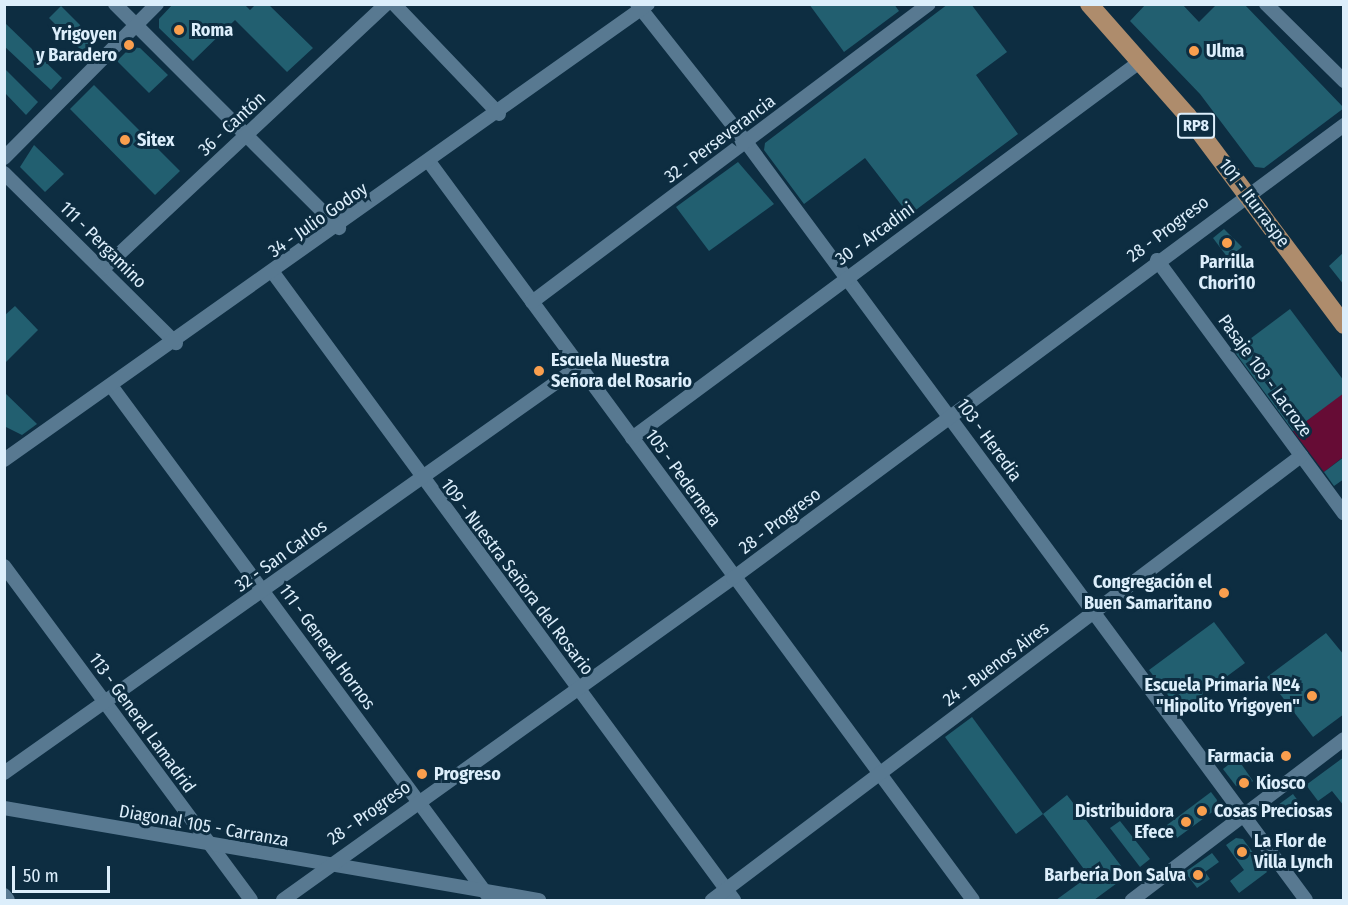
<!DOCTYPE html>
<html>
<head>
<meta charset="utf-8">
<style>
	body { margin:0 }
	#map { position:relative; width:1348px; height:905px; overflow:hidden; background:#0d2d41; font-family:"Fira Sans Condensed",sans-serif }
	div>[style] { position:absolute }
	.green>* { inset:0; background:#660c35 }
	.building>* { inset:0; background:#225f70 }
	.minor>* { height:14px; margin:-7px; padding:0 7px; transform-origin:7px; border-radius:7px; background:#587991 }
	.major>* { height:18px; margin:-9px; padding:0 9px; transform-origin:9px; border-radius:9px; background:#ae8c6c }
	.dots>* { width:16px; height:16px; translate:-50% -50%; box-sizing:border-box; border:3px solid #0d2d41; border-radius:50% }
	span { translate:-50% -50%; white-space:nowrap; text-align:center; line-height:1.15; -webkit-text-stroke:6px #0d2d41; paint-order:stroke }
	.shield-label span { padding:2px 4px; background:#0d2d41; border:2px solid; border-radius:4px; -webkit-text-stroke-width:0 }
	.shield-label { font-size:16px; color:#dceefb; font-weight:700 }
	.poi-label { font-size:18px; color:#dceefb; font-weight:700 }
	.left { translate:0 -50%; text-align:left }
	.right { translate:-100% -50%; text-align:right }
	.street-label { font-size:18px; color:#dceefb }
	.frame { position:absolute; inset:0; border:6px solid #dceefb; pointer-events:none }
	.scale { position:absolute; left:12px; top:866px; width:98px; height:27px; box-sizing:border-box; border:3px solid #dceefb; border-top:0; padding-left:8px; font-size:18px; line-height:21px; white-space:nowrap; color:#dceefb; -webkit-text-stroke:4px #0d2d41; paint-order:stroke }
</style>
</head>
<body>
<div id="map">
	<div class="green">
		<i style="clip-path:polygon(1343px 393px,1343px 457px,1324px 472px,1293px 431px)"></i>
	</div>
	<div class="building">
		<i style="clip-path:polygon(173px 4px,244px 4px,250px 10px,256px 4px,268px 4px,313px 48px,287px 72px,235px 20px,193px 61px,159px 28px,159px 19px)"></i>
		<i style="clip-path:polygon(809px 4px,894px 4px,899px 11px,844px 52px)"></i>
		<i style="clip-path:polygon(948px 4px,971px 4px,1007px 52px,976px 75px,1018px 134px,909px 215px,865px 158px,804px 204px,764px 150px,765px 143px)"></i>
		<i style="clip-path:polygon(1146px 4px,1182px 4px,1199px 22px,1217px 4px,1244px 4px,1344px 108px,1264px 168px,1255px 167px,1200px 94px,1130px 21px)"></i>
		<i style="clip-path:polygon(61px 6px,97px 42px,85px 54px,49px 18px)"></i>
		<i style="clip-path:polygon(4px 22px,62px 78px,51px 90px,4px 46px)"></i>
		<i style="clip-path:polygon(131px 47px,140px 48px,168px 75px,149px 93px,117px 61px)"></i>
		<i style="clip-path:polygon(5px 69px,38px 102px,26px 115px,5px 93px)"></i>
		<i style="clip-path:polygon(94px 85px,180px 171px,155px 195px,70px 109px)"></i>
		<i style="clip-path:polygon(34px 145px,64px 174px,45px 192px,20px 167px)"></i>
		<i style="clip-path:polygon(738px 162px,774px 204px,709px 251px,676px 207px)"></i>
		<i style="clip-path:polygon(1224px 229px,1242px 247px,1228px 258px,1213px 238px)"></i>
		<i style="clip-path:polygon(1344px 252px,1344px 285px,1329px 266px)"></i>
		<i style="clip-path:polygon(15px 306px,38px 330px,4px 364px,4px 316px)"></i>
		<i style="clip-path:polygon(1290px 309px,1344px 381px,1344px 393px,1293px 431px,1234px 351px)"></i>
		<i style="clip-path:polygon(4px 392px,37px 424px,22px 435px,4px 426px)"></i>
		<i style="clip-path:polygon(1344px 457px,1344px 479px,1334px 486px,1324px 472px)"></i>
		<i style="clip-path:polygon(1214px 622px,1245px 663px,1180px 711px,1149px 670px)"></i>
		<i style="clip-path:polygon(1326px 633px,1344px 655px,1344px 714px,1313px 737px,1267px 677px)"></i>
		<i style="clip-path:polygon(972px 717px,1043px 814px,1016px 834px,945px 737px)"></i>
		<i style="clip-path:polygon(1344px 757px,1344px 806px,1332px 791px,1318px 801px,1306px 785px)"></i>
		<i style="clip-path:polygon(1237px 758px,1253px 781px,1244px 788px,1236px 786px,1223px 769px)"></i>
		<i style="clip-path:polygon(1211px 792px,1217px 800px,1215px 810px,1177px 838px,1167px 825px)"></i>
		<i style="clip-path:polygon(1293px 794px,1304px 809px,1289px 820px,1278px 805px)"></i>
		<i style="clip-path:polygon(1067px 795px,1128px 875px,1094px 900px,1056px 900px,1089px 876px,1043px 814px)"></i>
		<i style="clip-path:polygon(1120px 821px,1150px 859px,1140px 867px,1110px 828px)"></i>
		<i style="clip-path:polygon(1236px 838px,1243px 839px,1267px 872px,1239px 893px,1230px 881px,1244px 870px,1226px 845px)"></i>
		<i style="clip-path:polygon(1212px 853px,1219px 862px,1205px 872px,1210px 879px,1197px 888px,1185px 872px)"></i>
	</div>
	<div class="minor">
		<i style="left:115px;top:4px;width:317px;rotate:45deg"></i>
		<i style="left:394px;top:4px;width:152px;rotate:46.3deg"></i>
		<i style="left:637px;top:4px;width:176px;rotate:51.7deg"></i>
		<i style="left:746px;top:142px;width:942px;rotate:53.54deg"></i>
		<i style="left:1266px;top:4px;width:110px;rotate:44.6deg"></i>
		<i style="left:4px;top:158px;width:217px;rotate:-45.2deg"></i>
		<i style="left:430px;top:163px;width:915px;rotate:53.62deg"></i>
		<i style="left:4px;top:173px;width:242px;rotate:44.7deg"></i>
		<i style="left:1157px;top:260px;width:315px;rotate:53.6deg"></i>
		<i style="left:103px;top:269px;width:388px;rotate:-43.1deg"></i>
		<i style="left:274px;top:274px;width:777px;rotate:53.69deg"></i>
		<i style="left:532px;top:302px;width:496px;rotate:-36.9deg"></i>
		<i style="left:112px;top:387px;width:638px;rotate:53.54deg"></i>
		<i style="left:632px;top:438px;width:633px;rotate:-36.53deg"></i>
		<i style="left:4px;top:460px;width:789px;rotate:-35.3deg"></i>
		<i style="left:4px;top:566px;width:415px;rotate:53.5deg"></i>
		<i style="left:4px;top:773px;width:703px;rotate:-35.27deg"></i>
		<i style="left:4px;top:808px;width:543px;rotate:9.76deg"></i>
		<i style="left:4px;top:895px;width:6px;rotate:51deg"></i>
		<i style="left:283px;top:900px;width:553px;rotate:-35.59deg"></i>
		<i style="left:733px;top:578px;width:761px;rotate:-36.55deg"></i>
		<i style="left:712px;top:900px;width:738px;rotate:-37.01deg"></i>
		<i style="left:1132px;top:900px;width:266px;rotate:-37.2deg"></i>
	</div>
	<div class="major">
		<i style="left:1089px;top:4px;width:148px;rotate:48.6deg"></i>
		<i style="left:1187px;top:115px;width:262px;rotate:53.2deg"></i>
	</div>
	<div class="dots">
		<i style="left:179px;top:30px;background:#fa9f4e"></i>
		<i style="left:129px;top:45px;background:#fa9f4e"></i>
		<i style="left:1194px;top:51px;background:#fa9f4e"></i>
		<i style="left:125px;top:140px;background:#fa9f4e"></i>
		<i style="left:1227px;top:243px;background:#fa9f4e"></i>
		<i style="left:539px;top:371px;background:#fa9f4e"></i>
		<i style="left:1224px;top:593px;background:#fa9f4e"></i>
		<i style="left:1312px;top:696px;background:#fa9f4e"></i>
		<i style="left:1286px;top:756px;background:#fa9f4e"></i>
		<i style="left:422px;top:774px;background:#fa9f4e"></i>
		<i style="left:1244px;top:783px;background:#fa9f4e"></i>
		<i style="left:1202px;top:811px;background:#fa9f4e"></i>
		<i style="left:1186px;top:822px;background:#fa9f4e"></i>
		<i style="left:1242px;top:852px;background:#fa9f4e"></i>
		<i style="left:1198px;top:875px;background:#fa9f4e"></i>
	</div>
	<div class="shield-label">
		<span style="left:1196px;top:126px">RP8</span>
	</div>
	<div class="poi-label">
		<span class="left" style="left:191px;top:30px">Roma</span>
		<span class="right" style="left:117px;top:45px">Yrigoyen<br>y Baradero</span>
		<span class="left" style="left:1206px;top:51px">Ulma</span>
		<span class="left" style="left:137px;top:140px">Sitex</span>
		<span style="left:1227px;top:273px">Parrilla<br>Chori10</span>
		<span class="left" style="left:551px;top:371px">Escuela Nuestra<br>Señora del Rosario</span>
		<span class="right" style="left:1212px;top:593px">Congregación el<br>Buen Samaritano</span>
		<span class="right" style="left:1300px;top:696px">Escuela Primaria Nº4<br>"Hipolito Yrigoyen"</span>
		<span class="right" style="left:1274px;top:756px">Farmacia</span>
		<span class="left" style="left:434px;top:774px">Progreso</span>
		<span class="left" style="left:1256px;top:783px">Kiosco</span>
		<span class="left" style="left:1214px;top:811px">Cosas Preciosas</span>
		<span class="right" style="left:1174px;top:822px">Distribuidora<br>Efece</span>
		<span class="left" style="left:1254px;top:852px">La Flor de<br>Villa Lynch</span>
		<span class="right" style="left:1186px;top:875px">Barbería Don Salva</span>
	</div>
	<div class="street-label">
		<span style="left:232px;top:124px;rotate:-43deg">36 - Cantón</span>
		<span style="left:720px;top:139px;rotate:-37deg">32 - Perseverancia</span>
		<span style="left:1254px;top:203px;rotate:53deg">101 - Iturraspe</span>
		<span style="left:318px;top:220px;rotate:-35deg">34 - Julio Godoy</span>
		<span style="left:1168px;top:229px;rotate:-37deg">28 - Progreso</span>
		<span style="left:875px;top:234px;rotate:-36deg">30 - Arcadini</span>
		<span style="left:103px;top:245px;rotate:45deg">111 - Pergamino</span>
		<span style="left:1265px;top:376px;rotate:54deg">Pasaje 103 - Lacroze</span>
		<span style="left:989px;top:440px;rotate:54deg">103 - Heredia</span>
		<span style="left:683px;top:478px;rotate:54deg">105 - Pedernera</span>
		<span style="left:780px;top:521px;rotate:-37deg">28 - Progreso</span>
		<span style="left:281px;top:556px;rotate:-36deg">32 - San Carlos</span>
		<span style="left:517px;top:577px;rotate:53deg">109 - Nuestra Señora del Rosario</span>
		<span style="left:327px;top:647px;rotate:54deg">111 - General Hornos</span>
		<span style="left:996px;top:664px;rotate:-37deg">24 - Buenos Aires</span>
		<span style="left:142px;top:723px;rotate:54deg">113 - General Lamadrid</span>
		<span style="left:369px;top:813px;rotate:-35deg">28 - Progreso</span>
		<span style="left:204px;top:826px;rotate:10deg">Diagonal 105 - Carranza</span>
	</div>
	<div class="frame"></div>
	<div class="scale">50 m</div>
</div>
</body>
</html>
